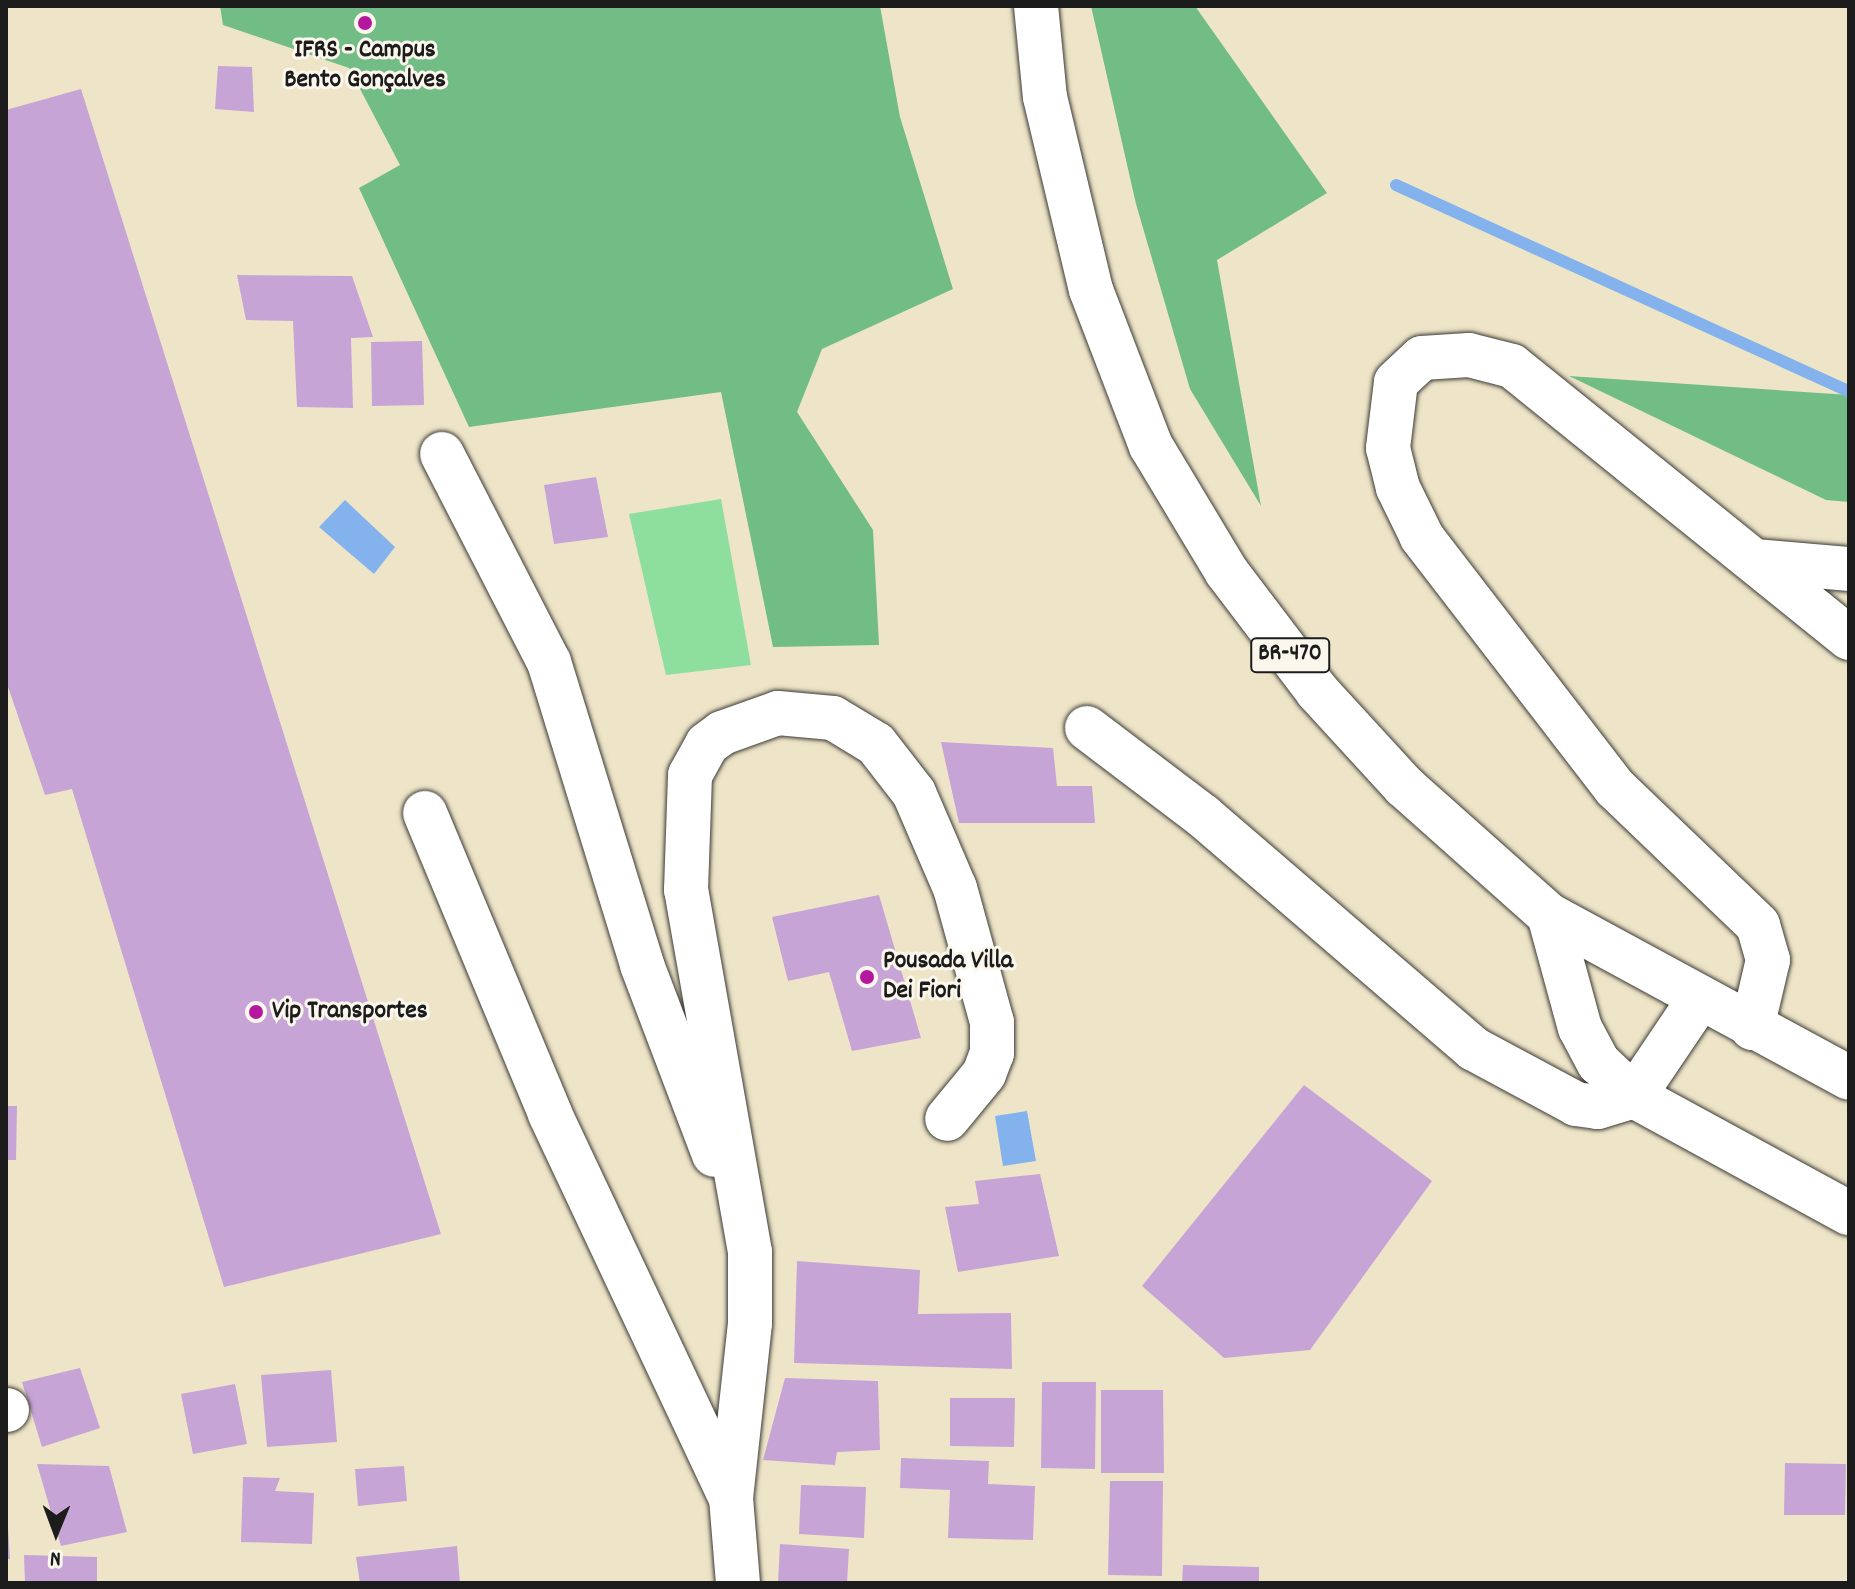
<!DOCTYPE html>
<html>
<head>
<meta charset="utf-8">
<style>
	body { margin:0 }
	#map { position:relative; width:1855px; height:1589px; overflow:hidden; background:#eee5c8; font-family:Dekko,sans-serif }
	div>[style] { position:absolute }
	.green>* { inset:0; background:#8ede9e }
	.forest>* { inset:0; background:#72bd85 }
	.water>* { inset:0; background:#83b2ed }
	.stream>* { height:12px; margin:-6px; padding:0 6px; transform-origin:6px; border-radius:6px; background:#83b2ed }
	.building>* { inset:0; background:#c7a4d6 }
	.roads { filter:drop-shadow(0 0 2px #3c3a36) drop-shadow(0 0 2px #3c3a36) }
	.minor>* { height:44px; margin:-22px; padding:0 22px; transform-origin:22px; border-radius:22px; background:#fff }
	.highway>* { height:44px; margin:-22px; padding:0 22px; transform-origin:22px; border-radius:22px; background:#fff }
	.dots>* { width:22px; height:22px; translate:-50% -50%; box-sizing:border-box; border:4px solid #fbf7ec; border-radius:50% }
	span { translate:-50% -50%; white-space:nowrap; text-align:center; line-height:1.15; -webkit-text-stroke:6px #fbf7ec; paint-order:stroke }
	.shield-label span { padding:2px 6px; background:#fbf7ec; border:2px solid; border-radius:6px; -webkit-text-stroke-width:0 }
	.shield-label { font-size:24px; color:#1c1c1c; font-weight:700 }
	.poi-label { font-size:26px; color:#1c1c1c; font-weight:700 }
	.left { translate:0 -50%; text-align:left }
	.frame { position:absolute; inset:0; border:8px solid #1c1c1c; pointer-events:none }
	.north { position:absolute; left:16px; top:1493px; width:80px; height:80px; -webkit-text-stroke:6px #fbf7ec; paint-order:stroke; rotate:181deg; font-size:22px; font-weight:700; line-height:32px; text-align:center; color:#1c1c1c }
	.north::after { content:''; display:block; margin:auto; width:28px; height:36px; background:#1c1c1c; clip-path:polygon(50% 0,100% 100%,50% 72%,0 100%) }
</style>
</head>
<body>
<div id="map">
	<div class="green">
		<i style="clip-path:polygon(721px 499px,751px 665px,666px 675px,629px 514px)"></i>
	</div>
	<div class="forest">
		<i style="clip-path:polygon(220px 6px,880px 6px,900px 117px,953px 289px,822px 349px,797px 412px,873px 530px,879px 645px,773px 647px,721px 392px,469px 427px,359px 188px,400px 165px,349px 68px,223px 25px)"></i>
		<i style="clip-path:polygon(1091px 6px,1195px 6px,1327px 193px,1217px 260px,1261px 506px,1190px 389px,1136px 204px)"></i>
		<i style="clip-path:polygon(1569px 376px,1849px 395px,1849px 502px,1826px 500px)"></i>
	</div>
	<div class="water">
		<i style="clip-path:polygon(345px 500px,395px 547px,374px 574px,319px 527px)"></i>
		<i style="clip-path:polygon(1027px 1111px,1036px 1161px,1003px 1166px,995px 1116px)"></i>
	</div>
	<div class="stream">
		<i style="left:1396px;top:185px;width:498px;rotate:24.5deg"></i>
	</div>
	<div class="building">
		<i style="clip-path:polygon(218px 66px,252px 67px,254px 112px,215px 109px)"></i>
		<i style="clip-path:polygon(81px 89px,441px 1234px,224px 1287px,72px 789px,45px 795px,6px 681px,6px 110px)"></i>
		<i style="clip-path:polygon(237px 275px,352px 276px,373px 337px,351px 338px,353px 408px,297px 407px,293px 321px,246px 320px)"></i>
		<i style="clip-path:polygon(422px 341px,424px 405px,372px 406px,371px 342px)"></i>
		<i style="clip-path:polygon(596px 477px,608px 537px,554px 544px,544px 485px)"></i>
		<i style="clip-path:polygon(941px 742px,1053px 748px,1057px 786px,1092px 786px,1095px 823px,959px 823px)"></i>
		<i style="clip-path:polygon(879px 895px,921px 1038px,852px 1051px,829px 972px,788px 981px,772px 917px)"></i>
		<i style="clip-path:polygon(1304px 1085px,1432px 1181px,1310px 1350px,1224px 1358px,1142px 1286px)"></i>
		<i style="clip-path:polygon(6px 1106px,17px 1106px,16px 1160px,6px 1160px)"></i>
		<i style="clip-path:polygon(1040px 1174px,1059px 1256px,958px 1272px,945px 1207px,979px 1204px,975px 1181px)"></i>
		<i style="clip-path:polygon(797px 1261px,920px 1270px,918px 1314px,1011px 1313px,1012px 1369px,794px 1363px)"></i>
		<i style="clip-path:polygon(80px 1368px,100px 1428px,42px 1447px,22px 1382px)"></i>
		<i style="clip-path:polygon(331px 1370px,337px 1442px,267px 1447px,261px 1375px)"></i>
		<i style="clip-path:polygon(785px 1378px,878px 1381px,880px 1450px,837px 1452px,835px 1465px,763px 1460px)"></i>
		<i style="clip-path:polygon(1042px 1382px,1096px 1382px,1095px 1469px,1041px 1468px)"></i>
		<i style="clip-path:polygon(235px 1384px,247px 1444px,193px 1454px,181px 1394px)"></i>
		<i style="clip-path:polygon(1101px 1390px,1163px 1390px,1164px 1473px,1101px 1473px)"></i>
		<i style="clip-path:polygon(950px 1398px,1015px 1398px,1014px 1447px,950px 1446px)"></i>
		<i style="clip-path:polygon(901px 1458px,989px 1461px,988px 1484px,1035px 1486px,1033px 1540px,948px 1538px,950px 1490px,900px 1488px)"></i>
		<i style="clip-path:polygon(1785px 1463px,1846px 1464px,1845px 1515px,1784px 1515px)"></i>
		<i style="clip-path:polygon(37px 1464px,109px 1466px,127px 1532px,61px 1546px)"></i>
		<i style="clip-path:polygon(404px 1466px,407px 1501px,358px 1506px,355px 1469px)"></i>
		<i style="clip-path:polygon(243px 1477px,280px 1478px,275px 1491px,314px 1493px,312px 1544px,241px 1542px)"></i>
		<i style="clip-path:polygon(1110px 1481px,1163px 1481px,1162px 1576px,1108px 1575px)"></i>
		<i style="clip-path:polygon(801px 1485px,866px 1487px,864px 1538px,799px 1534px)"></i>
		<i style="clip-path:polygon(6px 1527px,8px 1527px,10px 1559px,6px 1559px)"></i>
		<i style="clip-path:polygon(780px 1544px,849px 1549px,847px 1583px,778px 1583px)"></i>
		<i style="clip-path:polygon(457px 1546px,460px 1583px,360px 1583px,356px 1557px)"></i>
		<i style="clip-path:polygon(24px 1555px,97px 1557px,97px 1583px,25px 1583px)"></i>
		<i style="clip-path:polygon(1183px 1565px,1259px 1567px,1259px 1583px,1182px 1583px)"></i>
	</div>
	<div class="roads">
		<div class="minor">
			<i style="left:442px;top:454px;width:234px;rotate:62.8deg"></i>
			<i style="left:549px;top:662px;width:317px;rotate:72.9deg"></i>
			<i style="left:642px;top:965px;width:203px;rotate:69.2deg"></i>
			<i style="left:1756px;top:561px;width:93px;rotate:4.9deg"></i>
			<i style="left:1087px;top:728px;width:146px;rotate:37.2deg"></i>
			<i style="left:1203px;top:816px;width:357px;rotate:40.7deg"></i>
			<i style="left:1474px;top:1049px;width:116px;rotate:28.3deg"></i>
			<i style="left:1576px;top:1104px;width:22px;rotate:8deg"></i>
			<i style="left:1598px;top:1107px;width:38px;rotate:-17deg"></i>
			<i style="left:1634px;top:1096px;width:118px;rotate:-56deg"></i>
			<i style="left:425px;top:813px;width:326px;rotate:67.4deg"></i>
			<i style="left:550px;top:1114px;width:425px;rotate:64.8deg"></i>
			<i style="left:731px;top:1498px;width:85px;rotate:85.3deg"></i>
			<i style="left:1549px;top:915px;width:117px;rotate:74.7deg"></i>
			<i style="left:1580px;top:1028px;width:40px;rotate:62deg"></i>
			<i style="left:1599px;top:1063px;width:48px;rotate:43.3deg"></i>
			<i style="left:1634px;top:1096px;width:245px;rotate:28.6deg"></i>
			<i style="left:1752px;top:1028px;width:70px;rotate:-76.8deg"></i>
			<i style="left:1768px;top:960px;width:36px;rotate:-106deg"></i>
			<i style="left:1758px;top:925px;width:198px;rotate:-136.2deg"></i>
			<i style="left:1615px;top:788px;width:317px;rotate:-127.6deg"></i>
			<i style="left:1422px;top:537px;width:55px;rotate:-116.1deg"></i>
			<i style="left:1398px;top:488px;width:41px;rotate:-104deg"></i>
			<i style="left:1388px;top:448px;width:66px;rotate:-83.1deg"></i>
			<i style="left:1396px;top:382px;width:35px;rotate:-43deg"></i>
			<i style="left:1422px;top:358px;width:47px;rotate:-3.7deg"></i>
			<i style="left:1469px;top:355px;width:44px;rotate:14.3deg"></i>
			<i style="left:1512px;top:366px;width:433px;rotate:38.9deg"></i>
			<i style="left:6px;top:1410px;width:1px"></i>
			<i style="left:731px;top:1498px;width:176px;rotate:-83.8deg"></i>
			<i style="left:750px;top:1323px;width:71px;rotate:-90deg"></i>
			<i style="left:750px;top:1252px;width:368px;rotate:-100deg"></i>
			<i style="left:686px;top:890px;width:115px;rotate:-88deg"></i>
			<i style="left:690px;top:775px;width:35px;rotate:-61deg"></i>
			<i style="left:707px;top:744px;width:19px;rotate:-36deg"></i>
			<i style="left:722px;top:733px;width:59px;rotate:-19.7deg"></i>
			<i style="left:778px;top:713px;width:55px;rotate:5.2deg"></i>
			<i style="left:833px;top:718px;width:50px;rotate:31.2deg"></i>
			<i style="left:876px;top:744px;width:62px;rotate:52.2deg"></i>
			<i style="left:914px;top:793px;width:103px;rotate:66.7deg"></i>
			<i style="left:955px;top:888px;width:139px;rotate:74.6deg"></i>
			<i style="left:992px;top:1022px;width:31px;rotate:90deg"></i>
			<i style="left:992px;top:1053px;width:22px;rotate:111deg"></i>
			<i style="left:984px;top:1074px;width:58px;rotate:129.4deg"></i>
		</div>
		<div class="highway">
			<i style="left:1036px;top:6px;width:91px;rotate:84.4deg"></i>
			<i style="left:1045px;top:97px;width:198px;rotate:76.6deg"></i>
			<i style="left:1091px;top:290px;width:167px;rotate:69deg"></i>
			<i style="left:1151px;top:446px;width:146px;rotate:59deg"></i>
			<i style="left:1226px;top:571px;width:151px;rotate:52.8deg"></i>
			<i style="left:1317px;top:691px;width:129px;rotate:47.5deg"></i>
			<i style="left:1404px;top:786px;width:194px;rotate:41.7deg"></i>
			<i style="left:1549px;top:915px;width:341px;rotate:28.5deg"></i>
		</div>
	</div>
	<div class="dots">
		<i style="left:365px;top:23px;background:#b5179e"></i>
		<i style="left:867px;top:977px;background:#b5179e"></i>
		<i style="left:256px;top:1012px;background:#b5179e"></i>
	</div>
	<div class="shield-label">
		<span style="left:1290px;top:655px">BR-470</span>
	</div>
	<div class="poi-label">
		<span style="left:365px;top:66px">IFRS - Campus<br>Bento Gonçalves</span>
		<span class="left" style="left:883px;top:977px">Pousada Villa<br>Dei Fiori</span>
		<span class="left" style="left:272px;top:1012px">Vip Transportes</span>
	</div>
	<div class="frame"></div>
	<div class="north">N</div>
</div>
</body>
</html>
